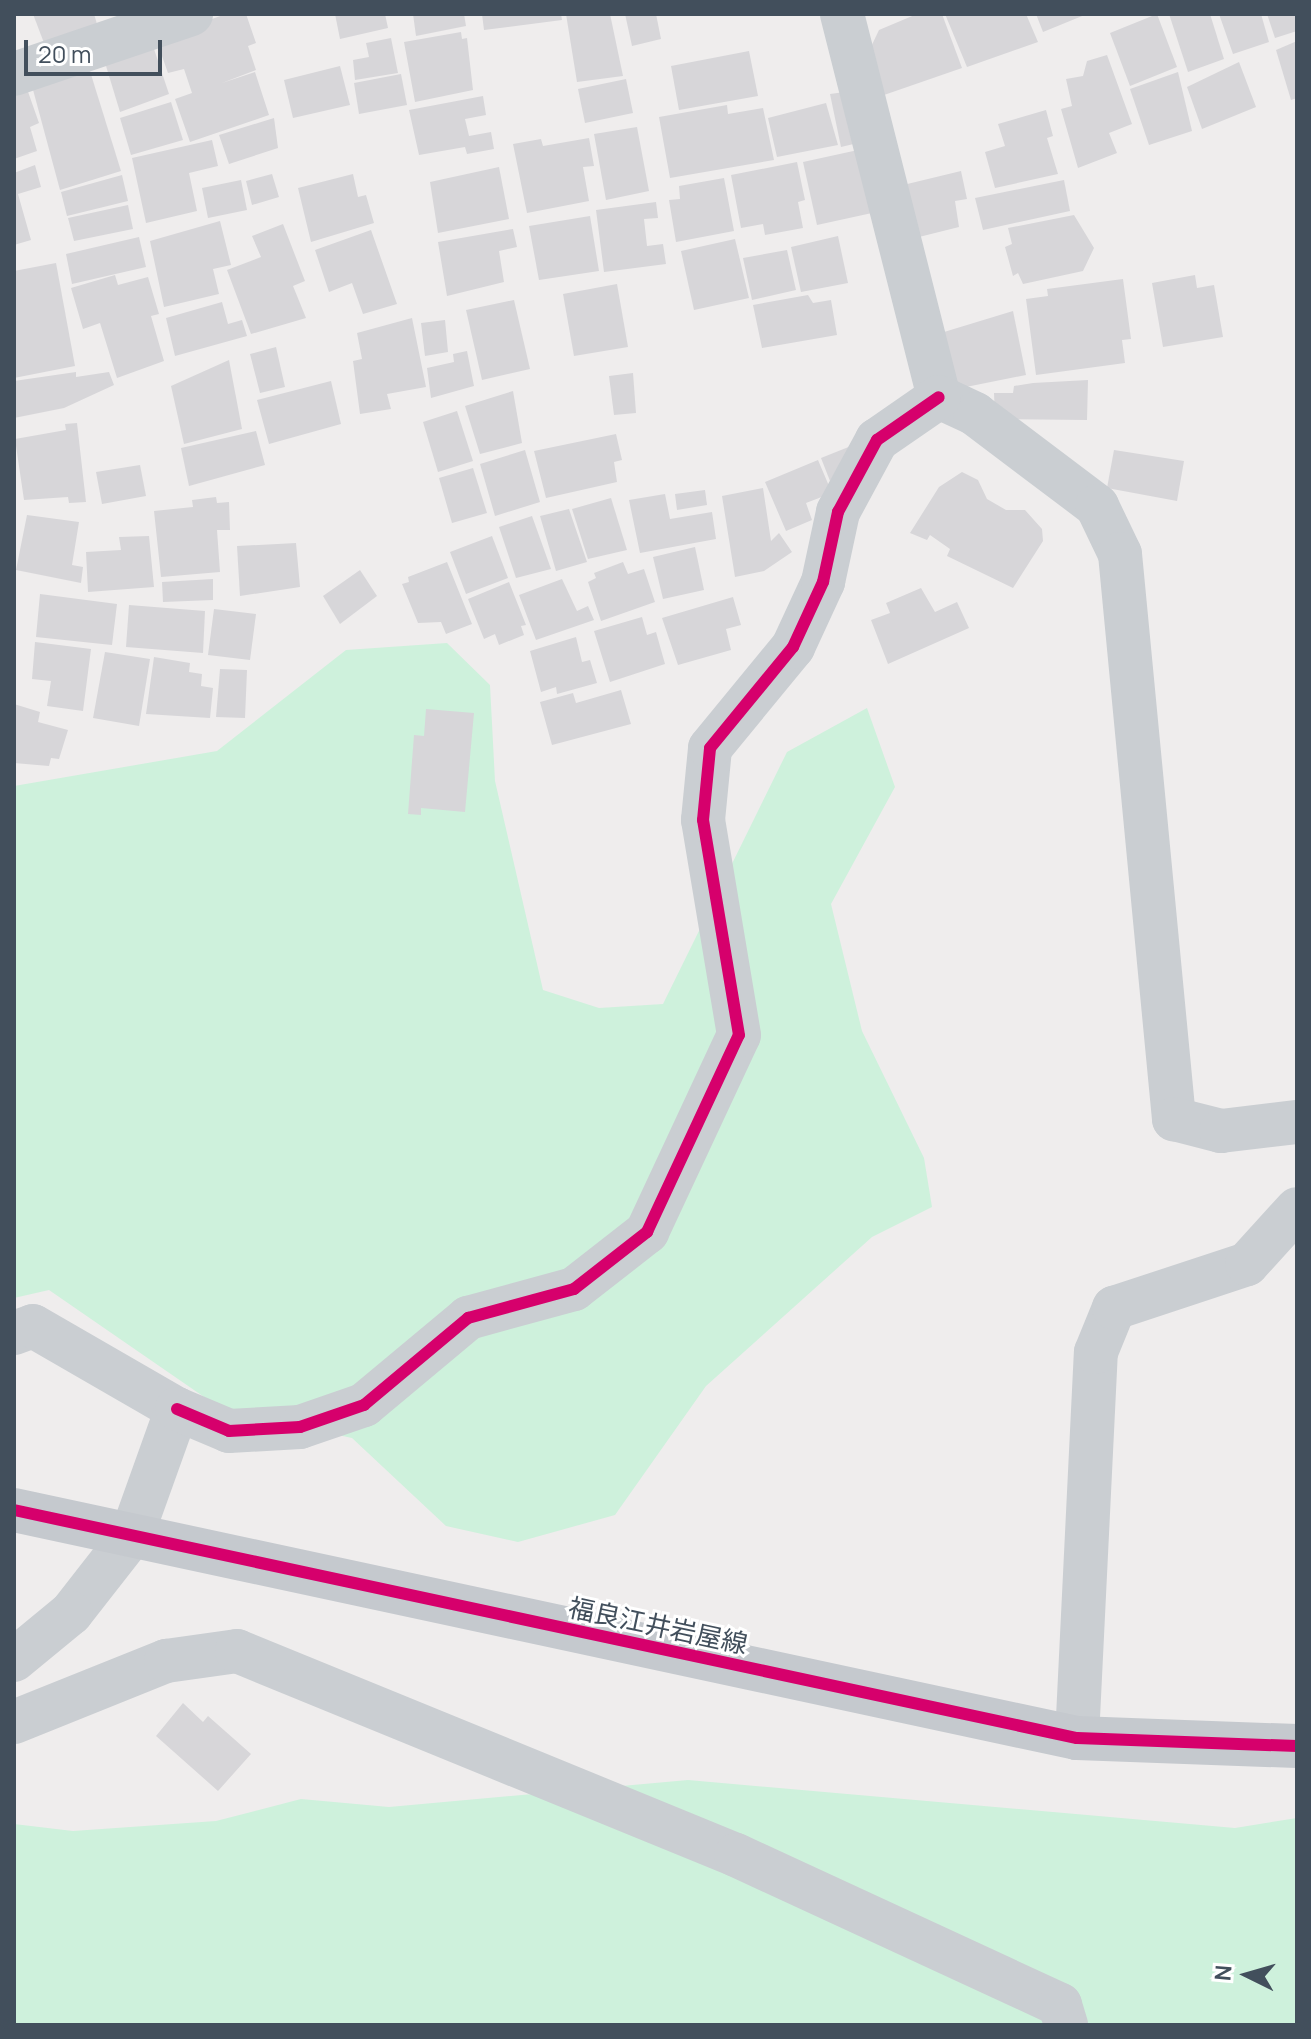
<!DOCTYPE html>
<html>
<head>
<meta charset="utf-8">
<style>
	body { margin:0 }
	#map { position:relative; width:1311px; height:2039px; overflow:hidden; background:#efeded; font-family:Manrope,"Noto Sans JP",sans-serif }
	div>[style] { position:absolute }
	.green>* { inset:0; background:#cef1dc }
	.building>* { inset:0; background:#d7d6d9 }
	.minor>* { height:44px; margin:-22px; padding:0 22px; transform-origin:22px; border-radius:22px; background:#caced2 }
	.major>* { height:44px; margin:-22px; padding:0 22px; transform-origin:22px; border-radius:22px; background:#c5c9ce }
	.cycleway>* { height:12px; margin:-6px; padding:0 6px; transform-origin:6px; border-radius:6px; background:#d6006c }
	span { translate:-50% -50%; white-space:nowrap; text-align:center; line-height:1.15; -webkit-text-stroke:6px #fff; paint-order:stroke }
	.street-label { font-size:26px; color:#424f5c }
	.frame { position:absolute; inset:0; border:16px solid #424f5c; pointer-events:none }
	.north { position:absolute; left:1207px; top:1935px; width:80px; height:80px; -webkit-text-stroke:6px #fff; paint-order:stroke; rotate:275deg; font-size:22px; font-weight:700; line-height:32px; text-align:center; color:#424f5c }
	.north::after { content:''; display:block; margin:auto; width:28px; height:36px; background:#424f5c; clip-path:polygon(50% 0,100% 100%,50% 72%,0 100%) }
	.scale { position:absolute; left:24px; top:40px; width:138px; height:36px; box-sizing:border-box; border:4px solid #424f5c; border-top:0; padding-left:10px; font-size:24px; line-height:28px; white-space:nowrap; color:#424f5c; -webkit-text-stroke:6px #fff; paint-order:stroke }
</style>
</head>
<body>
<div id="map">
	<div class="green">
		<i style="clip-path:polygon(447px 643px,490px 685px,495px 781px,543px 990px,599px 1008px,663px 1004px,787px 752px,867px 708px,895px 787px,831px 904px,862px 1031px,924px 1158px,932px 1207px,872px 1237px,706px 1386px,615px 1515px,518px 1542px,446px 1526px,352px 1438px,223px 1410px,49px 1290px,14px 1298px,14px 786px,217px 751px,346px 650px)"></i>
		<i style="clip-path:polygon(688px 1780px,1235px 1828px,1297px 1818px,1297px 2025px,14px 2025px,14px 1824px,73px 1831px,216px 1821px,301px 1799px,389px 1807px)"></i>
	</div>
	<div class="building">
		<i style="clip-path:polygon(33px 14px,94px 14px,97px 24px,44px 43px)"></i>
		<i style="clip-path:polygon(226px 14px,246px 14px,256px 43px,248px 46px,256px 70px,222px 83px,255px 72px,269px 115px,190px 142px,175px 99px,192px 93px,184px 69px,168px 73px,156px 39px)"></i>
		<i style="clip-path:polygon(335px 14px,385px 14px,388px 28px,340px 39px)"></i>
		<i style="clip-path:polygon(413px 14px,464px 14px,466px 26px,416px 36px)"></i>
		<i style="clip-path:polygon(482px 14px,561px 14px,562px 20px,484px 30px)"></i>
		<i style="clip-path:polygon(566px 14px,610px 14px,623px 76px,577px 82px)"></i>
		<i style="clip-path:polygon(625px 14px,656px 14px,661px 39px,632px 46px)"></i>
		<i style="clip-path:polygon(917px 14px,942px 14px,962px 68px,884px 95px,870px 49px,879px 30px)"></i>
		<i style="clip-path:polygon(945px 14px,1026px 14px,1038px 42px,967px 67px)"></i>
		<i style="clip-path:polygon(1036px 14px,1087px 14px,1043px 32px)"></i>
		<i style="clip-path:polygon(1157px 14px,1177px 67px,1130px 86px,1110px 33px)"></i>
		<i style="clip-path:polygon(1169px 14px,1210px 14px,1224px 59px,1188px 72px)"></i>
		<i style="clip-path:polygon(1219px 14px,1261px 14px,1269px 42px,1233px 54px)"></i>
		<i style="clip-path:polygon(1267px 14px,1297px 14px,1297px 31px,1275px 38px)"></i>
		<i style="clip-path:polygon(461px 32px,462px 39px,467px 38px,473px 90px,415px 102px,404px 42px)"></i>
		<i style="clip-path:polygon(391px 38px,398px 73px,355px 80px,353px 60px,369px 57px,366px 43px)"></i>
		<i style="clip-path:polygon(151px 40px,169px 94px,120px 112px,103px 56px)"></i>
		<i style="clip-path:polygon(1297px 41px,1297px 98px,1291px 100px,1276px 50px)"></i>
		<i style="clip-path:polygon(749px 51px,758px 96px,679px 110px,671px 66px)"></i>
		<i style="clip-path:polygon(1107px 55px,1132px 124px,1109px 133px,1117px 153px,1078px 168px,1061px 109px,1072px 106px,1066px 79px,1083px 76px,1087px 61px)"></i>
		<i style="clip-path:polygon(1239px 62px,1256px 107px,1202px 129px,1187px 87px)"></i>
		<i style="clip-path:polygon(340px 66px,350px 105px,293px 118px,284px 80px)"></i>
		<i style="clip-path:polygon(89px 68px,121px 171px,60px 190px,32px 86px)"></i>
		<i style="clip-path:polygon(1178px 72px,1192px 131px,1149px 145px,1130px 89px)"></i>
		<i style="clip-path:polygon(401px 74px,407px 105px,359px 114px,354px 83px)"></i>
		<i style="clip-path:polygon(626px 79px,633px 113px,585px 123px,578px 89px)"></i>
		<i style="clip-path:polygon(26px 86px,39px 123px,30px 127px,37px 151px,14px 159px,14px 90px)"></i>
		<i style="clip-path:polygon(852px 91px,862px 142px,841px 147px,830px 94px)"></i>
		<i style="clip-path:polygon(483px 96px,486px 115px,465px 119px,469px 136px,491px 132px,494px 149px,467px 154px,465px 147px,419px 155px,409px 110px)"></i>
		<i style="clip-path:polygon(171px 102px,183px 140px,131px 155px,120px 118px)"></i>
		<i style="clip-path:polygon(826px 103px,838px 145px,777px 157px,768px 118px)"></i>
		<i style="clip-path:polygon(727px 105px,728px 114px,763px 108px,774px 160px,670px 178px,659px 117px)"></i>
		<i style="clip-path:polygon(1046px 110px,1053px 136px,1047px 138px,1058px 174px,995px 188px,985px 152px,1005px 146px,998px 124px)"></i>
		<i style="clip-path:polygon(274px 118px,278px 148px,229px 164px,219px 135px)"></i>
		<i style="clip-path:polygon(637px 127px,649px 191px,606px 200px,594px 134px)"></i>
		<i style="clip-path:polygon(589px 138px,594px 166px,583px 167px,589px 201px,527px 213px,513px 144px,541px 139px,543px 146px)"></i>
		<i style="clip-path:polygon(212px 140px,218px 166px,189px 173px,197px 211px,146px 223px,132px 158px)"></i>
		<i style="clip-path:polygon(858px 150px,872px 213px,817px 225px,803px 162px)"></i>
		<i style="clip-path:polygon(797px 162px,805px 200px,798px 202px,803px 228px,765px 235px,763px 224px,741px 228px,731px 175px)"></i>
		<i style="clip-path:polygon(35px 165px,41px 187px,18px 194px,31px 240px,14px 245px,14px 173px)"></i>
		<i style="clip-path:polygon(499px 167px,509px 219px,438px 233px,430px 182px)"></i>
		<i style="clip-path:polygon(961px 171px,967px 199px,955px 201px,959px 227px,911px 239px,899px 186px)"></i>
		<i style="clip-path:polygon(272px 174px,279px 197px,252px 205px,246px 181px)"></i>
		<i style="clip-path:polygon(353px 174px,358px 197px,366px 195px,374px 223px,311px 242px,298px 188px)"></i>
		<i style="clip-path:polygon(122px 175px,128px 201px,67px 216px,61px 192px)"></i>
		<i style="clip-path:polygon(724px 178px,734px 231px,676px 242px,669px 200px,680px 199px,679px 186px)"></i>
		<i style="clip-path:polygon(241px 180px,247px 210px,208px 218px,202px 188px)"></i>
		<i style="clip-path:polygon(1064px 180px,1070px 211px,983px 230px,975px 198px)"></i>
		<i style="clip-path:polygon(656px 202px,658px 218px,644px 219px,647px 246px,663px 244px,666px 264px,604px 272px,596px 210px)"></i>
		<i style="clip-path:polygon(128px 205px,133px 229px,74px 241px,68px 218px)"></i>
		<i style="clip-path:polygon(1074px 215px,1094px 248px,1083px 271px,1023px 284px,1018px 273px,1013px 276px,1005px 247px,1012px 244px,1008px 228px)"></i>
		<i style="clip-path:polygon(590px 216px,599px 271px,539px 280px,529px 226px)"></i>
		<i style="clip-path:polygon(220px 221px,231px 265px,213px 269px,219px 294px,164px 307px,150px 241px)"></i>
		<i style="clip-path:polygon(283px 224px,305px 281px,293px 286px,306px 318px,251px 334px,227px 270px,261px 257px,252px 236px)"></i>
		<i style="clip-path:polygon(513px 229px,517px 247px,499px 251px,504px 282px,447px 296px,438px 242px)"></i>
		<i style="clip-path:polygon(371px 230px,397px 304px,363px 314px,352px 283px,329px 292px,315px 250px)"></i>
		<i style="clip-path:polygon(838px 236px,848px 283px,801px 292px,791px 247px)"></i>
		<i style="clip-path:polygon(139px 237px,146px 267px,72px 284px,66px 254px)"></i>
		<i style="clip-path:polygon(735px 239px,749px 298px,694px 310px,681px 251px)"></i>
		<i style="clip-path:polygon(787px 250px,796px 290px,752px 300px,743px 258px)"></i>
		<i style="clip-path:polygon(56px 263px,75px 366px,14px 378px,14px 271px)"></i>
		<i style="clip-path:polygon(115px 275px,118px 285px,148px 277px,159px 314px,151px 316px,164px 361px,117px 378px,100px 323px,83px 329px,71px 288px)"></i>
		<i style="clip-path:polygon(1195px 275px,1197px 288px,1214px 285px,1223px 337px,1163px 347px,1152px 283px)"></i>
		<i style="clip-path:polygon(1123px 279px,1131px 339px,1122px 340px,1125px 363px,1036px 375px,1026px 299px,1048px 296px,1047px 289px)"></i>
		<i style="clip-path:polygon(617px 284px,628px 347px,574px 356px,563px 294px)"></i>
		<i style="clip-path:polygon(808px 295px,813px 303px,831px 300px,837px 335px,762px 348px,753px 305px)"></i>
		<i style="clip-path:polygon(514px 300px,530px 369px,482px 380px,466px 310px)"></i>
		<i style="clip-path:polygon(222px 302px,228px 324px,242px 320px,247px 336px,175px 356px,166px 318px)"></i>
		<i style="clip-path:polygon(1013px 311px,1026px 375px,956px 389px,944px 332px)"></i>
		<i style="clip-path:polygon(412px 318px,426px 387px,387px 394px,391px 409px,360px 414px,353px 361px,362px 359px,357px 333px)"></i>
		<i style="clip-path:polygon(445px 320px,448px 352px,425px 356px,421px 323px)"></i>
		<i style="clip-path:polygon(276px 347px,285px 387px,260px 393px,250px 354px)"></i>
		<i style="clip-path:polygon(467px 351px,474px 386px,431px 398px,427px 368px,454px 362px,453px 354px)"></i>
		<i style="clip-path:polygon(229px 360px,242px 429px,184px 444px,171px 386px)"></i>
		<i style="clip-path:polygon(76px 372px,76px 377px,109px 372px,114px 385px,64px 408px,14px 418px,14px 381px)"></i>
		<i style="clip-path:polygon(633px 373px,636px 413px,614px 415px,609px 376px)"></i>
		<i style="clip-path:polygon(1088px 380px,1087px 420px,995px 419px,994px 393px,1013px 393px,1014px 386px,1033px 383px)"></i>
		<i style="clip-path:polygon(331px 381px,341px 424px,269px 444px,257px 400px)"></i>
		<i style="clip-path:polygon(513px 391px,522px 443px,480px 454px,465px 406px)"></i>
		<i style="clip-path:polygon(457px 411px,473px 461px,438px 472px,423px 422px)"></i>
		<i style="clip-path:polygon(77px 423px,86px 502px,69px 503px,68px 497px,24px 500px,15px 439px,66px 430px,65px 424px)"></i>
		<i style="clip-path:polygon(256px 431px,265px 465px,189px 486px,181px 448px)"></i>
		<i style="clip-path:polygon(616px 434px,622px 460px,614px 462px,617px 482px,546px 498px,534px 451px)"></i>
		<i style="clip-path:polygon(851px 446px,830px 481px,821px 458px)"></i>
		<i style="clip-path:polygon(525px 450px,540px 502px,495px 516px,480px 464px)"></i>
		<i style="clip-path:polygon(1114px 450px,1184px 461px,1177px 501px,1107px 488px)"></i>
		<i style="clip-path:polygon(818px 460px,832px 493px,806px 503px,812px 520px,786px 531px,765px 482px)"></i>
		<i style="clip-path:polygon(140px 465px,146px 496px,102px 504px,96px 472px)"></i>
		<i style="clip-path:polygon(473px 468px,487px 513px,452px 523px,439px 478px)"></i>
		<i style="clip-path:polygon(962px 472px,978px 480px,987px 499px,1006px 510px,1025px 510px,1042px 529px,1043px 541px,1013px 588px,947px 556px,950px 549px,930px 535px,927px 540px,910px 533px,939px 487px)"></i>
		<i style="clip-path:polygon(763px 488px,771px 541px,779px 533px,792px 552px,764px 571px,735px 577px,722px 496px)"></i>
		<i style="clip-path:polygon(705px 490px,707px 505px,677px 510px,675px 494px)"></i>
		<i style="clip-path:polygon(665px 494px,670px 519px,712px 512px,716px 539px,640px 553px,629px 500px)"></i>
		<i style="clip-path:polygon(216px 497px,217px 503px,229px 502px,230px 530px,217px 530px,220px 572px,161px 577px,154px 511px,193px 507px,192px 500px)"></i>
		<i style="clip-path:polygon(611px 498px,627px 550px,588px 559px,572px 509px)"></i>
		<i style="clip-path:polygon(569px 509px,587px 562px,556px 571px,540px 516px)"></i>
		<i style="clip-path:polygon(27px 515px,79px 522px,72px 565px,83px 567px,81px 583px,16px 570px)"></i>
		<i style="clip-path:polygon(532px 516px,551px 569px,516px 578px,499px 527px)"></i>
		<i style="clip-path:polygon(149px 536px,154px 587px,88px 592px,86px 552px,121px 550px,119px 537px)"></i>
		<i style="clip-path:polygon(492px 536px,508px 578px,466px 594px,450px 552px)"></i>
		<i style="clip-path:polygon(296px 543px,300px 587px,240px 596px,237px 546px)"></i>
		<i style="clip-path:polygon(695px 547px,704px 590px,663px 599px,653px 557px)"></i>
		<i style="clip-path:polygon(447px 562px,472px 624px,446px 634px,441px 622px,418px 623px,402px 584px,409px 582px,408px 577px)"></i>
		<i style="clip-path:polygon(623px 562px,628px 574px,644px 569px,655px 602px,601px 621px,588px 582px,596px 578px,594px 573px)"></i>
		<i style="clip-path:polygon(360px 570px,377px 596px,340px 624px,323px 596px)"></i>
		<i style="clip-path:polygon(213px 579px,213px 600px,163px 602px,162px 582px)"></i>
		<i style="clip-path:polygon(562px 579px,577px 611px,588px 606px,594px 620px,536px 640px,519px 595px)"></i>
		<i style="clip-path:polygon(509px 582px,526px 625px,521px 626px,524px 635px,499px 645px,495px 634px,484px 639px,468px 599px)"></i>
		<i style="clip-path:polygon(921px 588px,935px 612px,957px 602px,969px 628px,888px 664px,871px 620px,890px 613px,886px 603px)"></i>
		<i style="clip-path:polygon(40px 594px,117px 604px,112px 645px,36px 637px)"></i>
		<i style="clip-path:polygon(733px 597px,741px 625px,726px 629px,731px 650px,678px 665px,662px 618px)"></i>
		<i style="clip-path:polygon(129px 605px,205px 611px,203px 653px,126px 647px)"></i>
		<i style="clip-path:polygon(214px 609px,256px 614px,250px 660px,208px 655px)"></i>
		<i style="clip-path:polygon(642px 617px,647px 635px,656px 632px,665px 664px,610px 682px,594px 631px)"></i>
		<i style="clip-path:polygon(576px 637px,582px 662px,590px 660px,597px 683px,557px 694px,556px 687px,541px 692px,530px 651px)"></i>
		<i style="clip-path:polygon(35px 642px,91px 649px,83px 711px,47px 706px,51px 681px,32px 679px)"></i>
		<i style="clip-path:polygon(105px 652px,150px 659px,139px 726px,93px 718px)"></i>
		<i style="clip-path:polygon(154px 657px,190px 663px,189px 672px,202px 674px,201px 686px,213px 688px,210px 718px,146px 714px)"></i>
		<i style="clip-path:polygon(220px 669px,247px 670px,245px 718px,216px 717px)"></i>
		<i style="clip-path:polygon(621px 690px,631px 724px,552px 745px,540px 702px,573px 693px,576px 703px)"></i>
		<i style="clip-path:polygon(14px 704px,40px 712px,38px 722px,68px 730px,59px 759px,51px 758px,49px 766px,14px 763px)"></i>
		<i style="clip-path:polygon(426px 709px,474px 713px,465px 812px,421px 808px,421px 815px,408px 814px,414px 735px,424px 736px)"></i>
		<i style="clip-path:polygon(183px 1703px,203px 1722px,208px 1716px,251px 1754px,218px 1791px,156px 1736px)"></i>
	</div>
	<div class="minor">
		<i style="left:842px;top:14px;width:395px;rotate:75.8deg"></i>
		<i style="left:14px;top:74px;width:187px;rotate:-18.7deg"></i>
		<i style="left:939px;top:397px;width:40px;rotate:25deg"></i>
		<i style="left:975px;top:414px;width:153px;rotate:37deg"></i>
		<i style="left:1097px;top:506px;width:53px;rotate:64.4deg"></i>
		<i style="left:1120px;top:554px;width:568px;rotate:84.54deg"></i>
		<i style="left:1174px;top:1119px;width:49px;rotate:14.3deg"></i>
		<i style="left:1221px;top:1131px;width:77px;rotate:-6.8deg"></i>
		<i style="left:14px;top:1333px;width:20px;rotate:-20deg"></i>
		<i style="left:33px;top:1326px;width:166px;rotate:30deg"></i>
		<i style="left:177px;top:1409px;width:134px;rotate:109.7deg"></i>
		<i style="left:132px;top:1535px;width:99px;rotate:128deg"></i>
		<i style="left:71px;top:1613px;width:74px;rotate:140.5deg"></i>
		<i style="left:177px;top:1409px;width:56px;rotate:22.9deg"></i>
		<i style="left:229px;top:1431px;width:71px;rotate:-3.2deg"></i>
		<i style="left:300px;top:1427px;width:68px;rotate:-19deg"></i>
		<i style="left:364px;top:1405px;width:136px;rotate:-39.9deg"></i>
		<i style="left:468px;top:1318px;width:110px;rotate:-15.3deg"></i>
		<i style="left:574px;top:1289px;width:93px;rotate:-38deg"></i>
		<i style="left:647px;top:1232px;width:217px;rotate:-65deg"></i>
		<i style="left:739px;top:1035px;width:218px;rotate:-99.5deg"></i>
		<i style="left:703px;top:820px;width:72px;rotate:-84.4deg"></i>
		<i style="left:710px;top:748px;width:131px;rotate:-50.6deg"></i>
		<i style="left:793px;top:647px;width:72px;rotate:-65.2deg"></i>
		<i style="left:823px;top:582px;width:72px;rotate:-77.9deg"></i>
		<i style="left:838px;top:512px;width:82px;rotate:-61.6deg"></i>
		<i style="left:877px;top:440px;width:75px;rotate:-34.7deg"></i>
		<i style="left:14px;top:1722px;width:164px;rotate:-21.9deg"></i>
		<i style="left:166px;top:1661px;width:72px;rotate:-8deg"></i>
		<i style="left:237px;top:1651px;width:539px;rotate:22.24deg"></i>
		<i style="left:736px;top:1855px;width:357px;rotate:24.8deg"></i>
		<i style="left:1060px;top:2005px;width:21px;rotate:73deg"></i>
		<i style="left:1077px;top:1738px;width:386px;rotate:-87.2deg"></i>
		<i style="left:1096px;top:1352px;width:48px;rotate:-67.8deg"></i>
		<i style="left:1114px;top:1308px;width:140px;rotate:-18.3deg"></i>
		<i style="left:1247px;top:1264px;width:74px;rotate:-47.7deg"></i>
	</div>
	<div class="major">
		<i style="left:14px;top:1510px;width:1087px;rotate:12.11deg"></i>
		<i style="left:1077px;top:1738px;width:220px;rotate:2.1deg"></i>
	</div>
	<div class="cycleway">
		<i style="left:177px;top:1409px;width:56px;rotate:22.9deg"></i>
		<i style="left:229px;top:1431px;width:71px;rotate:-3.2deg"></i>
		<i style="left:300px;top:1427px;width:68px;rotate:-19deg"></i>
		<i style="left:364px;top:1405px;width:136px;rotate:-39.9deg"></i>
		<i style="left:468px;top:1318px;width:110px;rotate:-15.3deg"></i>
		<i style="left:574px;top:1289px;width:93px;rotate:-38deg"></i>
		<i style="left:647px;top:1232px;width:217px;rotate:-65deg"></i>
		<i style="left:739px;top:1035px;width:218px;rotate:-99.5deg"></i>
		<i style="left:703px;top:820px;width:72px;rotate:-84.4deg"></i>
		<i style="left:710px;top:748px;width:131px;rotate:-50.6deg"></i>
		<i style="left:793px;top:647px;width:72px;rotate:-65.2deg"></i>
		<i style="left:823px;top:582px;width:72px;rotate:-77.9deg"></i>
		<i style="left:838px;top:512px;width:82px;rotate:-61.6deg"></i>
		<i style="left:877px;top:440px;width:75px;rotate:-34.7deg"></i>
		<i style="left:14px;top:1510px;width:1087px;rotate:12.11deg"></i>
		<i style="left:1077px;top:1738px;width:220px;rotate:2.1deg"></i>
	</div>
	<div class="street-label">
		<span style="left:658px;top:1626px;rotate:12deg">福良江井岩屋線</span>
	</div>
	<div class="frame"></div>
	<div class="north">N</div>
	<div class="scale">20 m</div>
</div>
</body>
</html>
